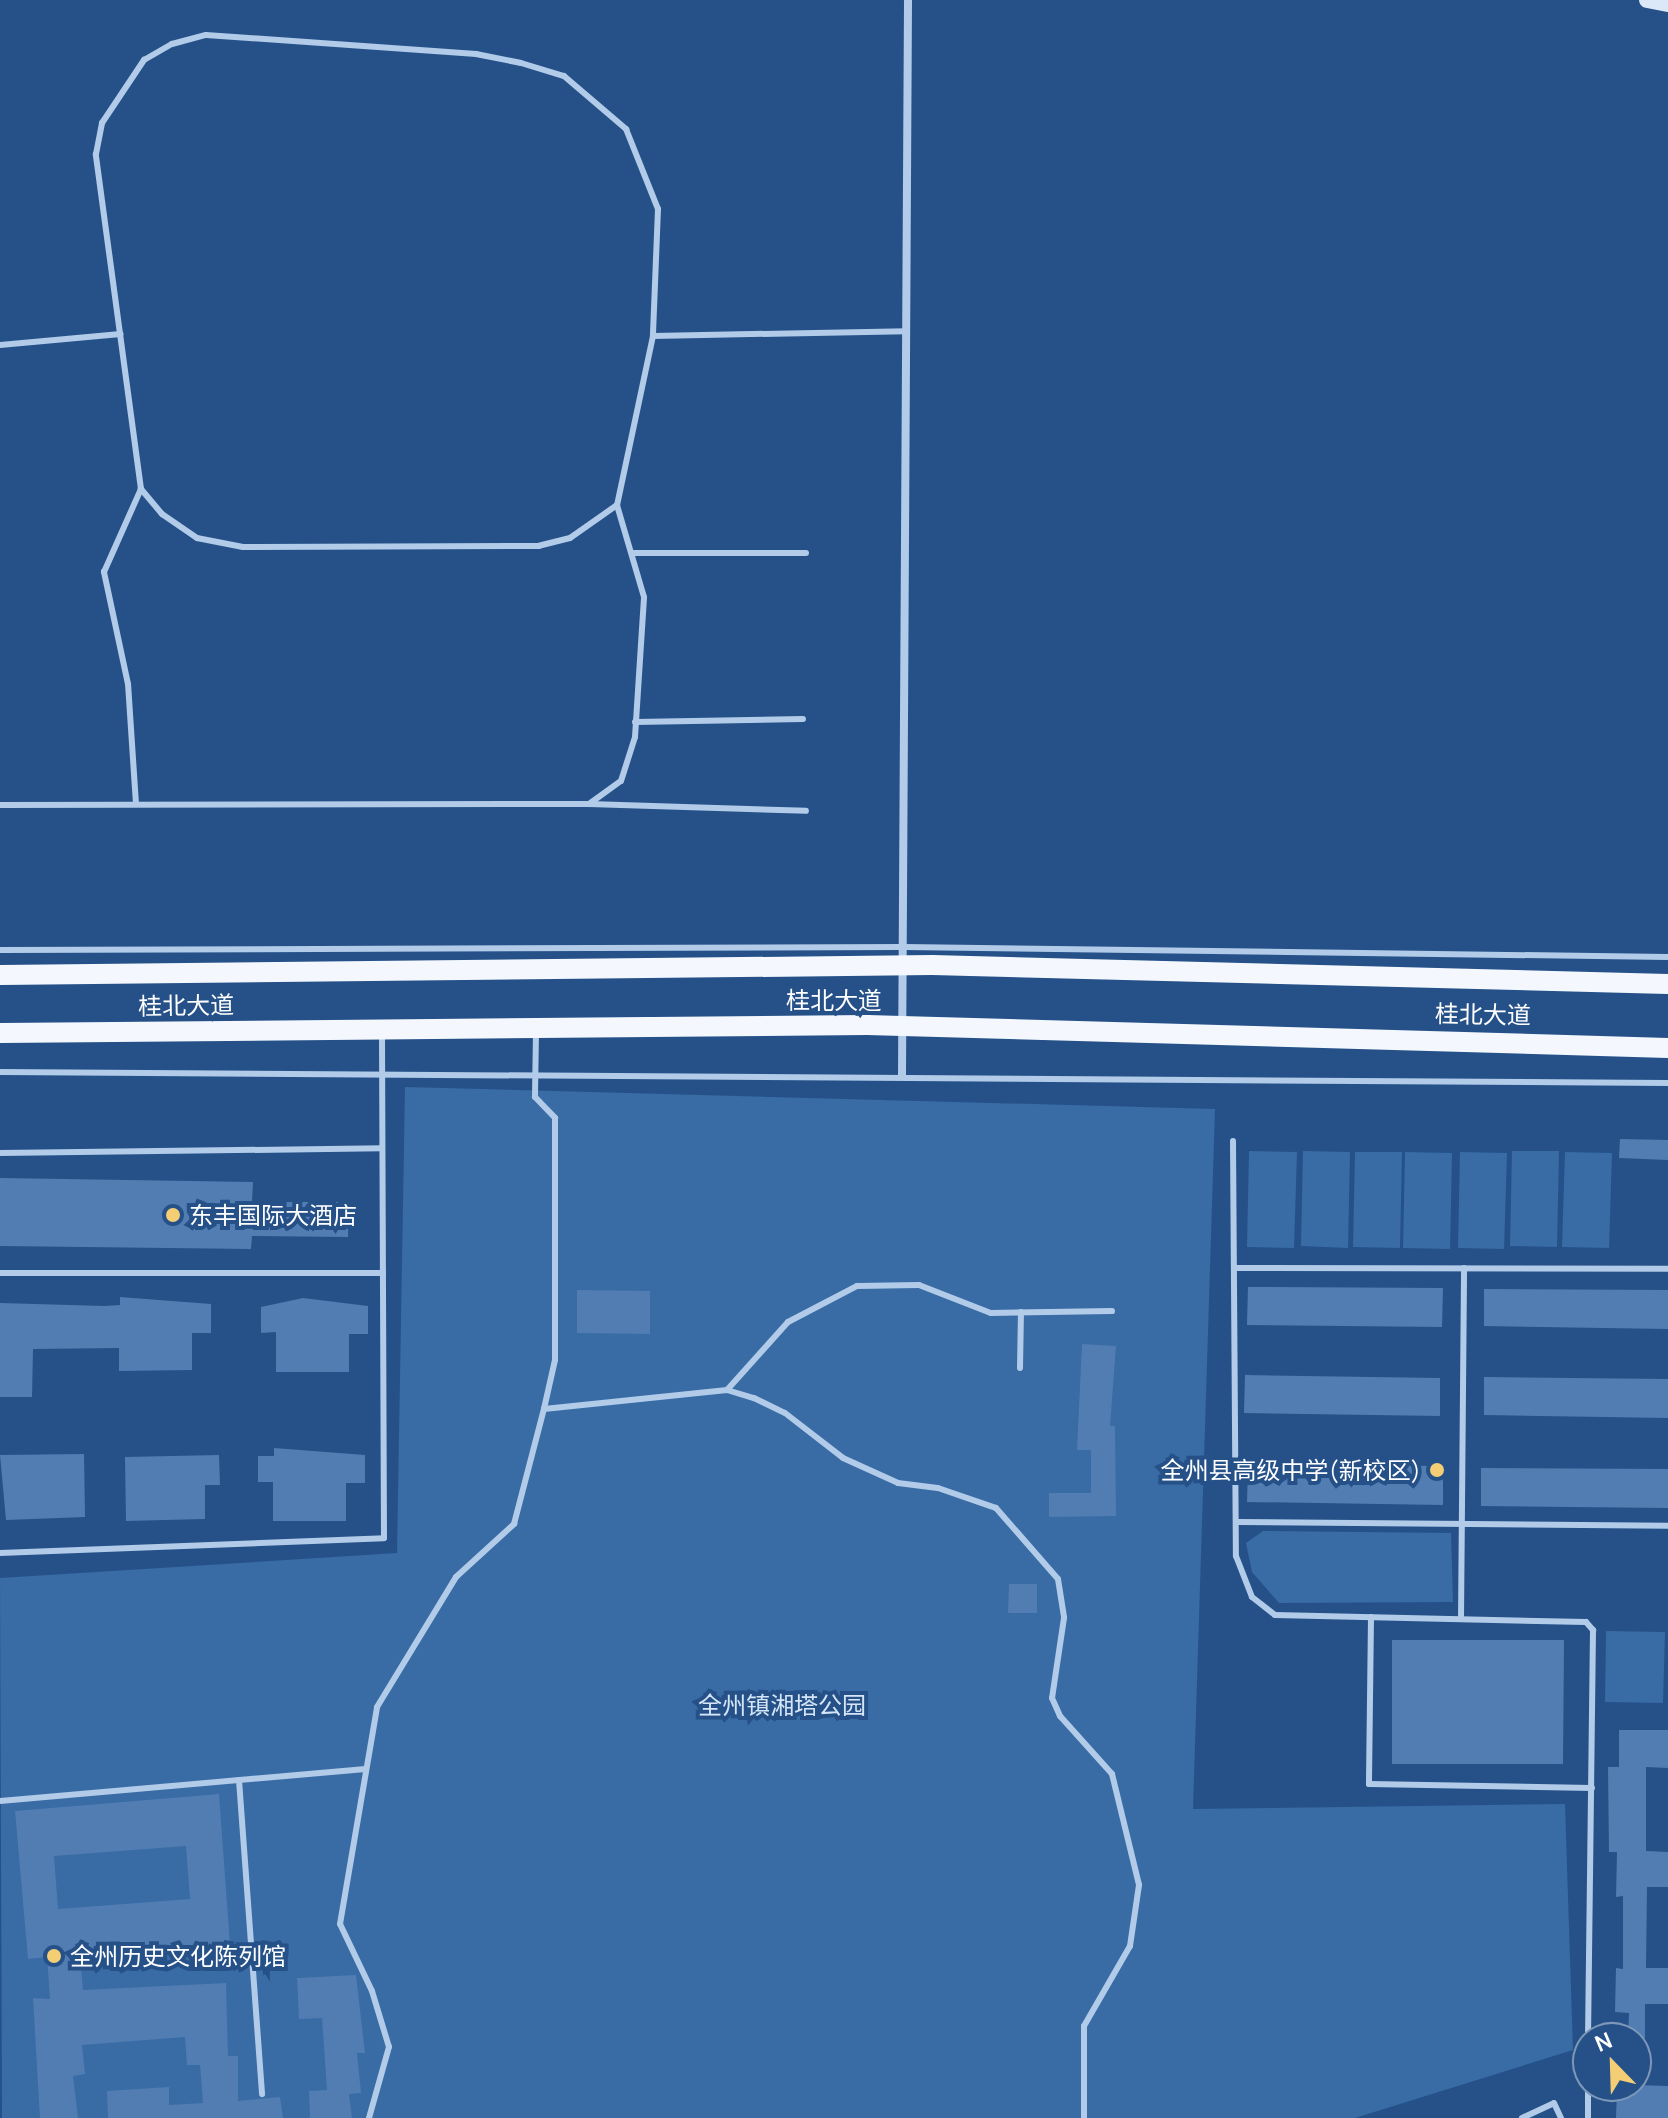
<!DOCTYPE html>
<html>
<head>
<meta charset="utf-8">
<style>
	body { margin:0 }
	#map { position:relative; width:1668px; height:2118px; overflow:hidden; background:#255188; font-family:Manrope,"Noto Sans SC",sans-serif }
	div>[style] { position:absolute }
	.green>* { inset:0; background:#396ba5 }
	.building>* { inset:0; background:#517db2 }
	.service>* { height:6px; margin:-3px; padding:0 3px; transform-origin:3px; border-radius:3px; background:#b1cbe9 }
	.minor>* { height:8px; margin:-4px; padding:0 4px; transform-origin:4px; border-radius:4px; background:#b1cbe9 }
	.secondary>* { height:16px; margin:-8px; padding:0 8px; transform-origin:8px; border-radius:8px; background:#dbe8f8 }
	.primary>* { height:20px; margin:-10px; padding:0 10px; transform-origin:10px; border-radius:10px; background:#f4f8fe }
	.dots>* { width:22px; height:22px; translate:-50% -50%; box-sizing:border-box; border:4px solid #255188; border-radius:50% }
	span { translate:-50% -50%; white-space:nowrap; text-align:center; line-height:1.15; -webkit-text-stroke:8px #255188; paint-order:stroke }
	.street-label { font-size:24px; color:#fff }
	.poi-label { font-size:24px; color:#fff }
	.left { translate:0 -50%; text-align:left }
	.right { translate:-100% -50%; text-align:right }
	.park-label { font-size:24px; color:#d5e5f7 }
	.north { position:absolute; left:1572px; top:2022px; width:80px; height:80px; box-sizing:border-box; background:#255188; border:2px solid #7c97b8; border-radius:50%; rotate:337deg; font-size:22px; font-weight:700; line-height:32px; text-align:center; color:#fff }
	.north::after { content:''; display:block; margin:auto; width:28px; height:36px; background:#f3ce75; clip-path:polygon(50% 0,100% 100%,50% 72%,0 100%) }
</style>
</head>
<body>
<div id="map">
	<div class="green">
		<i style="clip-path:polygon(405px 1087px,1215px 1109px,1193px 1809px,1565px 1804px,1573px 2050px,1355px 2118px,2px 2118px,0 1578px,397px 1553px)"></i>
		<i style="clip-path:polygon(1249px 1151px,1297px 1152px,1294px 1248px,1247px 1247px)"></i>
		<i style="clip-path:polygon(1303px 1151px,1350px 1152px,1348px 1248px,1301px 1246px)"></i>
		<i style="clip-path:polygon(1512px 1151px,1559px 1151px,1557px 1247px,1510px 1246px)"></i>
		<i style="clip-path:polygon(1355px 1152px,1402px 1152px,1400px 1248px,1353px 1247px)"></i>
		<i style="clip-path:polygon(1405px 1152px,1452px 1153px,1450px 1249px,1403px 1248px)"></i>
		<i style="clip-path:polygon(1460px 1152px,1507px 1153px,1504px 1249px,1458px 1248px)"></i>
		<i style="clip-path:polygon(1565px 1152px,1612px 1153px,1609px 1248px,1562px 1247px)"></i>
		<i style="clip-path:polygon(1263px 1531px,1451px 1533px,1453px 1602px,1279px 1603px,1252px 1572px,1246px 1543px)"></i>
		<i style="clip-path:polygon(1606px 1631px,1665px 1632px,1663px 1703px,1605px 1702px)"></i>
	</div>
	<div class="building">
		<i style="clip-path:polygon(1620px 1139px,1668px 1140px,1668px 1160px,1619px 1158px)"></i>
		<i style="clip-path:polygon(0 1178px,253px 1182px,252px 1202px,349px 1202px,348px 1237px,252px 1236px,251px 1249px,0 1246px)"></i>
		<i style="clip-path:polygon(1248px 1287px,1443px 1288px,1442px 1327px,1247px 1325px)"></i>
		<i style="clip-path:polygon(1484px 1289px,1668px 1290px,1668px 1329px,1484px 1326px)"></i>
		<i style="clip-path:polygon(577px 1290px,650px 1291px,650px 1334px,577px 1333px)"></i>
		<i style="clip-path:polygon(120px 1297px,211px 1304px,211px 1333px,192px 1333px,192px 1370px,119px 1371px,119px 1348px,33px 1349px,32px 1397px,0 1397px,0 1303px,104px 1306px,120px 1305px)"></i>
		<i style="clip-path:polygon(303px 1298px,368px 1306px,368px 1334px,349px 1334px,349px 1372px,276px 1372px,276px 1332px,261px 1333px,261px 1307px)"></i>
		<i style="clip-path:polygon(1082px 1344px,1116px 1346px,1110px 1426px,1115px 1426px,1116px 1516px,1049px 1517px,1049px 1493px,1091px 1493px,1091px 1450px,1077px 1450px)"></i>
		<i style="clip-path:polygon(1245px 1375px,1440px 1378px,1440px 1416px,1244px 1413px)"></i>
		<i style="clip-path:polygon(1484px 1377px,1668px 1379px,1668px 1418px,1484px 1415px)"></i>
		<i style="clip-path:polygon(274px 1448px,365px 1455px,365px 1483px,346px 1483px,346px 1521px,273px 1521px,273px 1482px,258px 1482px,258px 1456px,274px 1456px)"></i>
		<i style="clip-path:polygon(84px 1454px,85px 1517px,6px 1520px,0 1455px)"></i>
		<i style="clip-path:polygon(219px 1455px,220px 1485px,205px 1485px,205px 1519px,126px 1521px,125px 1457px)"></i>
		<i style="clip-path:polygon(1248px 1465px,1443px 1466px,1443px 1505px,1247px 1502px)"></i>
		<i style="clip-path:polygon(1481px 1468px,1668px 1469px,1668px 1508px,1481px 1506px)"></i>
		<i style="clip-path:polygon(1009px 1584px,1037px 1584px,1037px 1613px,1008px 1613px)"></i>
		<i style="clip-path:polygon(1392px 1640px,1564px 1640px,1563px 1764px,1392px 1764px)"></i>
		<i style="clip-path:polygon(1619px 1730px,1668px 1730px,1668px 1768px,1646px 1767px,1646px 1851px,1668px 1852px,1668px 1887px,1647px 1887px,1646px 1968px,1668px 1968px,1668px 2004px,1645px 2004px,1645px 2038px,1628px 2038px,1629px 2013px,1615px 2012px,1616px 1968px,1623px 1969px,1623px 1896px,1616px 1897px,1617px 1852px,1609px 1852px,1608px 1767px,1619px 1767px)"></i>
		<i style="clip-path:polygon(evenodd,219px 1794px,230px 1944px,80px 1956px,83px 1990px,226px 1983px,228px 2056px,238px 2056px,238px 2101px,280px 2097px,283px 2118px,108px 2118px,107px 2091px,169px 2087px,169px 2105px,203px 2103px,200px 2065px,187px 2065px,185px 2037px,82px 2045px,85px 2074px,73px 2076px,78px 2118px,40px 2118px,33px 1998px,50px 1999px,47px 1957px,28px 1959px,15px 1811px,219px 1794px,186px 1846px,190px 1899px,58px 1909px,54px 1856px,186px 1846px)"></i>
		<i style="clip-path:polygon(356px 1975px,365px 2053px,357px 2053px,361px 2093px,349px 2094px,352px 2118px,310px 2118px,309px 2091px,327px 2090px,322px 2018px,299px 2019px,297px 1978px)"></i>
		<i style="clip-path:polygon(1636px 2085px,1668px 2086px,1668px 2118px,1616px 2118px,1617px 2086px)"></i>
	</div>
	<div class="service">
		<i style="left:653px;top:336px;width:173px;rotate:102deg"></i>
		<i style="left:617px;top:505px;width:57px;rotate:144.9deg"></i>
		<i style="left:570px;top:538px;width:32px;rotate:166deg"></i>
		<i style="left:539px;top:546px;width:296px;rotate:179.8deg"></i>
		<i style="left:243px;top:547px;width:47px;rotate:-168.9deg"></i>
		<i style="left:197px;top:538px;width:42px;rotate:-145.6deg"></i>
		<i style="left:162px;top:514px;width:33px;rotate:-130deg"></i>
		<i style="left:141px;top:489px;width:338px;rotate:-97.7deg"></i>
		<i style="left:96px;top:154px;width:32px;rotate:-79deg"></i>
		<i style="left:102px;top:123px;width:76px;rotate:-56.3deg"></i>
		<i style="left:144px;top:60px;width:32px;rotate:-30deg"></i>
		<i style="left:172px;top:44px;width:35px;rotate:-15deg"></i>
		<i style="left:206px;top:35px;width:271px;rotate:4deg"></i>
		<i style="left:476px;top:54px;width:46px;rotate:11.3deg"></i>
		<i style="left:521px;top:63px;width:45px;rotate:16.8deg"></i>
		<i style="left:564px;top:76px;width:82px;rotate:40.5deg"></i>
		<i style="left:626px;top:129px;width:86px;rotate:68.2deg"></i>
		<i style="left:658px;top:209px;width:127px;rotate:92.3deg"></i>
		<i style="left:653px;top:336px;width:253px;rotate:-1.1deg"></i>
		<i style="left:0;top:345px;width:121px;rotate:-5.2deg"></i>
		<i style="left:634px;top:553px;width:172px"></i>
		<i style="left:635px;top:722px;width:168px;rotate:-1deg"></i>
		<i style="left:136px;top:804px;width:120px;rotate:-93.8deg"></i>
		<i style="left:128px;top:684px;width:115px;rotate:-102.1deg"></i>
		<i style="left:104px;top:572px;width:91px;rotate:-66deg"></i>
		<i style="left:589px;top:804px;width:217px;rotate:1.8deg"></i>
		<i style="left:0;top:805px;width:589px;rotate:-0.1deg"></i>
		<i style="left:589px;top:804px;width:39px;rotate:-36deg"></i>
		<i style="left:621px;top:781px;width:46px;rotate:-72.3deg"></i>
		<i style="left:635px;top:737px;width:140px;rotate:-86.3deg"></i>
		<i style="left:644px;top:597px;width:96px;rotate:-106.4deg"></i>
		<i style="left:0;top:950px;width:904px;rotate:-0.19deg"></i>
		<i style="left:904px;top:947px;width:764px;rotate:0.75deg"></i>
		<i style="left:536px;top:1032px;width:65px;rotate:90.9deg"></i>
		<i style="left:535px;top:1097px;width:29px;rotate:46deg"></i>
		<i style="left:555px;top:1118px;width:242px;rotate:90deg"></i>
		<i style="left:555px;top:1360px;width:50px;rotate:102.7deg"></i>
		<i style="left:544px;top:1409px;width:184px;rotate:-5.9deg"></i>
		<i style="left:727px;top:1390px;width:28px;rotate:17deg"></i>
		<i style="left:754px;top:1398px;width:34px;rotate:26deg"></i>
		<i style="left:785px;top:1413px;width:73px;rotate:37.8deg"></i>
		<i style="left:843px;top:1458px;width:60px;rotate:24.4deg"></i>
		<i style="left:898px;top:1483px;width:40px;rotate:7.1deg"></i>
		<i style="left:938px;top:1488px;width:61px;rotate:19deg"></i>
		<i style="left:996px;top:1508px;width:94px;rotate:48.9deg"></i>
		<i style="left:1058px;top:1579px;width:39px;rotate:81deg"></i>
		<i style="left:1064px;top:1618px;width:81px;rotate:98.5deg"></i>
		<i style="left:1052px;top:1698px;width:20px;rotate:66deg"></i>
		<i style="left:1060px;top:1716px;width:78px;rotate:48.1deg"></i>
		<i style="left:1112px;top:1774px;width:114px;rotate:76.3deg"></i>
		<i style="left:1139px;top:1885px;width:62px;rotate:98.4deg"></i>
		<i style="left:1130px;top:1946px;width:92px;rotate:119.9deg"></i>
		<i style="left:1084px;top:2026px;width:92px;rotate:90deg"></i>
		<i style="left:0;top:1072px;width:1668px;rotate:0.38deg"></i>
		<i style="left:1233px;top:1141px;width:415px;rotate:89.6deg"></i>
		<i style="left:1236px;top:1556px;width:44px;rotate:68.7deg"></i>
		<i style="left:1252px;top:1597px;width:29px;rotate:38deg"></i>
		<i style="left:1275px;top:1615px;width:311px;rotate:1.3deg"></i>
		<i style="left:1586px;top:1622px;width:11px;rotate:49deg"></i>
		<i style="left:1593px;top:1630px;width:408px;rotate:90.7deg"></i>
		<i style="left:0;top:1153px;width:382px;rotate:-0.7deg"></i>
		<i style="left:1234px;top:1268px;width:434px;rotate:0.1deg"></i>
		<i style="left:0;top:1273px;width:383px"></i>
		<i style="left:1020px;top:1368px;width:56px;rotate:-89deg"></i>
		<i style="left:727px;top:1390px;width:91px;rotate:-48.1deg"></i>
		<i style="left:788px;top:1322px;width:78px;rotate:-27.6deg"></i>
		<i style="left:857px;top:1286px;width:62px;rotate:-0.9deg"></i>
		<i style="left:919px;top:1285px;width:77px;rotate:21.3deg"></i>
		<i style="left:991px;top:1313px;width:121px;rotate:-0.9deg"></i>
		<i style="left:1236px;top:1522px;width:432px;rotate:0.5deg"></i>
		<i style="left:0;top:1553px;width:384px;rotate:-2.2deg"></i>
		<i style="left:384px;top:1538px;width:504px;rotate:-90.23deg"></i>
		<i style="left:1371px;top:1617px;width:167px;rotate:90.7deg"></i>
		<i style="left:1369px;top:1784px;width:223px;rotate:1deg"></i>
		<i style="left:1461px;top:1619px;width:351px;rotate:-89.5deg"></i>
		<i style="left:239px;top:1780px;width:315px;rotate:85.8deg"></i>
		<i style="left:0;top:1801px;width:367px;rotate:-5deg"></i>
		<i style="left:369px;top:2118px;width:74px;rotate:-74.3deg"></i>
		<i style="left:389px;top:2047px;width:59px;rotate:-106.9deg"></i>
		<i style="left:372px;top:1991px;width:74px;rotate:-115.5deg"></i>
		<i style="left:340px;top:1924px;width:220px;rotate:-80.3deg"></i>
		<i style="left:377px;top:1707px;width:152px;rotate:-58.7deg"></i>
		<i style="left:456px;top:1577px;width:79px;rotate:-42.4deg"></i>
		<i style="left:514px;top:1524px;width:119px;rotate:-75.4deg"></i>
		<i style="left:1522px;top:2118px;width:35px;rotate:-25deg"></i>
		<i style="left:1554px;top:2103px;width:17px;rotate:65deg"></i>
		<i style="left:1588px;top:2118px;width:77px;rotate:-90deg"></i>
	</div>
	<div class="minor">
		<i style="left:902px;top:1076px;width:1076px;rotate:-89.68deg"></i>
	</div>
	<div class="secondary">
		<i style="left:1647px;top:0;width:21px;rotate:11deg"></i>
	</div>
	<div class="primary">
		<i style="left:0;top:975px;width:932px;rotate:-0.61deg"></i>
		<i style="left:932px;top:965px;width:736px;rotate:1.48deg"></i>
		<i style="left:0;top:1033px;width:867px;rotate:-0.53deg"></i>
		<i style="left:867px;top:1025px;width:801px;rotate:1.64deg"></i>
	</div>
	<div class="dots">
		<i style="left:173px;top:1215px;background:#f3ce75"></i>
		<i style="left:1437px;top:1470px;background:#f3ce75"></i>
		<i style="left:54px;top:1956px;background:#f3ce75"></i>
	</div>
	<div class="street-label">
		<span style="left:834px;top:1000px">桂北大道</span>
		<span style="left:186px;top:1005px;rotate:-1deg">桂北大道</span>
		<span style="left:1483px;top:1014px;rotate:1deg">桂北大道</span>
	</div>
	<div class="poi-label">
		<span class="left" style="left:189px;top:1215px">东丰国际大酒店</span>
		<span class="right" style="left:1421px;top:1470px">全州县高级中学(新校区)</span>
		<span class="left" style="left:70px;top:1956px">全州历史文化陈列馆</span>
	</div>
	<div class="park-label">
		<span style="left:782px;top:1705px">全州镇湘塔公园</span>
	</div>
	<div class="north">N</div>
</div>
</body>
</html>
